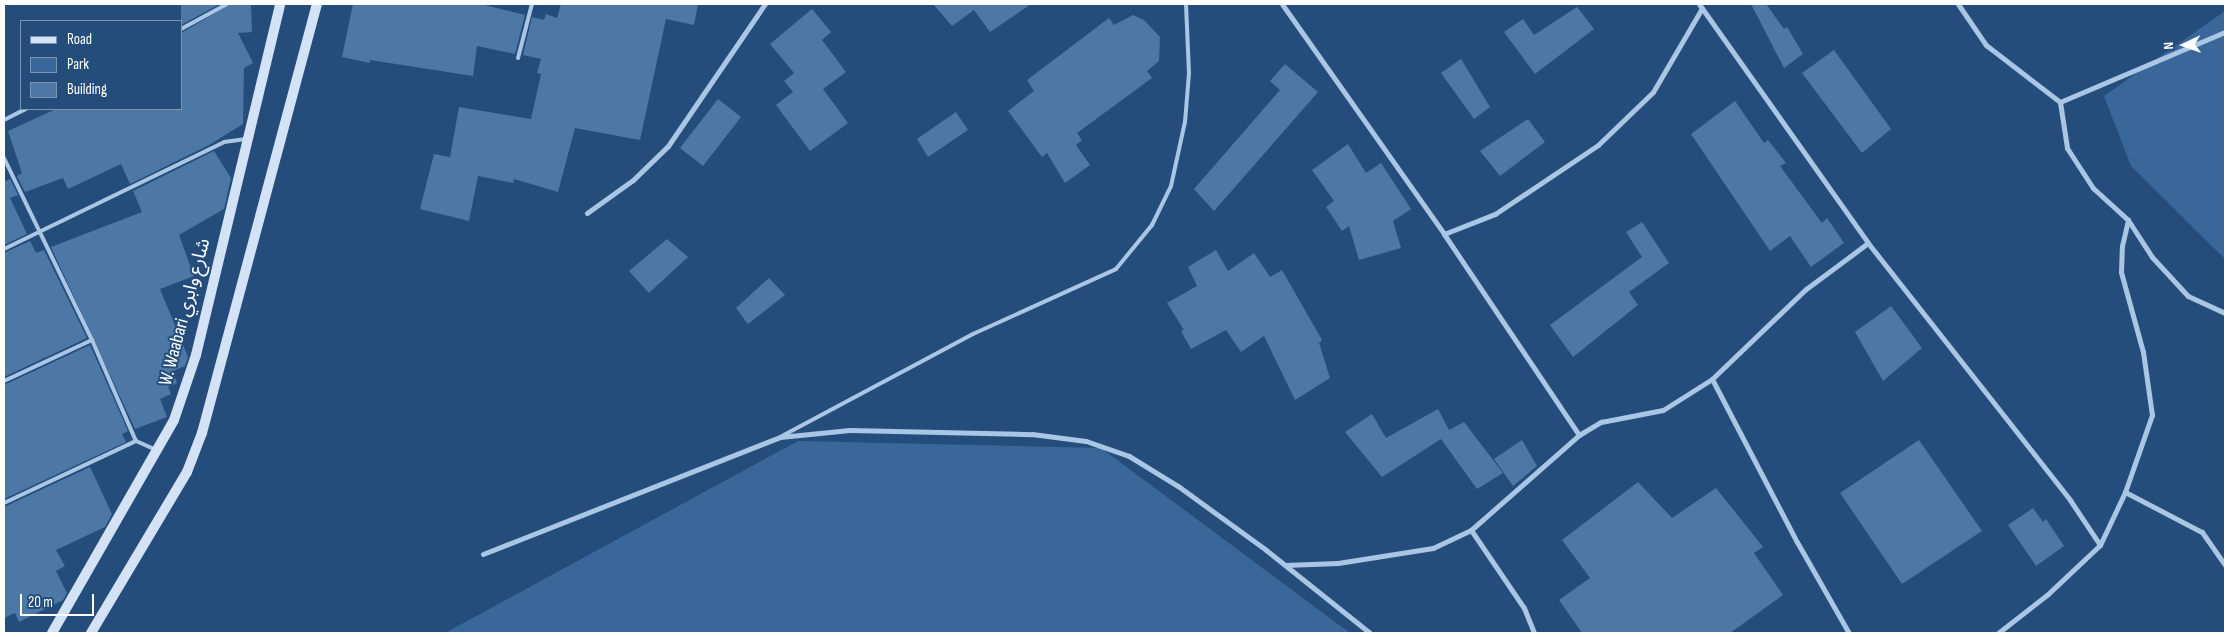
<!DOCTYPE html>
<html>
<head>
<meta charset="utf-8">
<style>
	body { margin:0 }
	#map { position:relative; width:2229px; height:637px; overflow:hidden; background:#254d7c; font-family:"Sofia Sans Condensed","Noto Sans Arabic",sans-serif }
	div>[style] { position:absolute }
	.green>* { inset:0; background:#39679a }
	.building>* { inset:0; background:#4d77a5 }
	.service>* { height:4px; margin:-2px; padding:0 2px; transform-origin:2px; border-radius:2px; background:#a9c6e5 }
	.minor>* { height:5px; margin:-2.5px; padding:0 2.5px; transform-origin:2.5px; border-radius:2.5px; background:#a9c6e5 }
	.secondary>* { height:10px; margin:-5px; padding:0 5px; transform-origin:5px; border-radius:5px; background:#d3e2f5 }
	span { translate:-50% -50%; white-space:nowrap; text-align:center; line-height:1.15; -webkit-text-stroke:4px #254d7c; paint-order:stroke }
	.street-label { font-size:19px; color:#fff }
	.frame { position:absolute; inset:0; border:5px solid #fff; pointer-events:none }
	.legend { position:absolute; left:20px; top:20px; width:162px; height:90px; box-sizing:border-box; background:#254d7c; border:1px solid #7c94b0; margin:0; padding:6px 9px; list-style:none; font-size:15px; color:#fff }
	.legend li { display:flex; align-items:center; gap:10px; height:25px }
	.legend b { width:25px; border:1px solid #7c94b0 }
	.north { position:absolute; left:2159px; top:20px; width:50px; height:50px; -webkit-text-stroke:4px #254d7c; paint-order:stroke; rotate:267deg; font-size:14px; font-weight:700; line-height:20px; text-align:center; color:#fff }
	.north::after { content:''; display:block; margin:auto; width:18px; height:22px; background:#fff; clip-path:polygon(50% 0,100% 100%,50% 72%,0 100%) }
	.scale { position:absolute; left:20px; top:594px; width:74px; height:22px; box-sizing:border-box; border:2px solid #fff; border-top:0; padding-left:6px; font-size:15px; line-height:18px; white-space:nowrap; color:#fff; -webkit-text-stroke:4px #254d7c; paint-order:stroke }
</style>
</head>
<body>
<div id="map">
	<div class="green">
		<i style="clip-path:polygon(2225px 11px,2225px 259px,2131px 166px,2104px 96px)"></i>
		<i style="clip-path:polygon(798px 441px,1101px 448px,1350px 633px,445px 633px)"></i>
	</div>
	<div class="building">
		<i style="clip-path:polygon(181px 4px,220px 4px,181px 25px)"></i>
		<i style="clip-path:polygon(231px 4px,251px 4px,252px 32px,238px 33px,253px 63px,244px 68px,243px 124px,209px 145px,130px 184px,121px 164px,68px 189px,63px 178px,25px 192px,17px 176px,22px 173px,8px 131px,56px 109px,181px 109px,181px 33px)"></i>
		<i style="clip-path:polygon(353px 4px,480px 4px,525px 15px,515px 54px,477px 46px,473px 76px,370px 60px,370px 63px,342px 57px)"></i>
		<i style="clip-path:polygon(561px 4px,698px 4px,694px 25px,666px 19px,640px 140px,575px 128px,558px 192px,514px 179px,513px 183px,478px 176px,469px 221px,420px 209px,434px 154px,450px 157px,459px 107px,531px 119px,541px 74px,537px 73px,541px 59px,523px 55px,532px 17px,544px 20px,546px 14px,557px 18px)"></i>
		<i style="clip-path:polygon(933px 4px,1031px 4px,990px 32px,974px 10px,952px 26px)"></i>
		<i style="clip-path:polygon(1751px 4px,1766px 4px,1784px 29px,1787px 27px,1803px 54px,1784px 68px)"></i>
		<i style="clip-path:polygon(1577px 7px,1594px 29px,1535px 74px,1504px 32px,1523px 19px,1534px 35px)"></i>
		<i style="clip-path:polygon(812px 9px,831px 32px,822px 40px,846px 72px,823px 89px,848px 123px,810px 151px,776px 105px,793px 92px,784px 81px,794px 73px,770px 44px)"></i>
		<i style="clip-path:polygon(1133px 15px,1144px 20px,1160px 37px,1159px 61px,1147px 71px,1152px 78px,1077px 133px,1082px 140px,1076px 145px,1090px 165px,1065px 183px,1047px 153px,1042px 157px,1008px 111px,1034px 91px,1027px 80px,1109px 18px,1114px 25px)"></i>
		<i style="clip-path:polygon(1834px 50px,1891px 129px,1862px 153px,1802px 73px)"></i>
		<i style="clip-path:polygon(1461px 59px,1490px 107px,1474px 119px,1441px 73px)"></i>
		<i style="clip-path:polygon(1285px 64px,1318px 92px,1214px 211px,1194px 189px,1280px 90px,1270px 81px)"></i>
		<i style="clip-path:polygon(718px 99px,741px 117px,703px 166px,680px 148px)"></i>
		<i style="clip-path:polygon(1735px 101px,1764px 143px,1768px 140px,1786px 163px,1780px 166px,1822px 223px,1827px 218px,1844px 243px,1811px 267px,1790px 236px,1770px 251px,1691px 134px)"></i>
		<i style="clip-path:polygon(956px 112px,968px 130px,928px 157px,917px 139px)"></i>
		<i style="clip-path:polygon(1528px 119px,1545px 142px,1500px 176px,1480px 151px)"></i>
		<i style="clip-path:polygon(1348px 144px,1366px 173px,1381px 163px,1411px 209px,1393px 221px,1401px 248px,1359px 260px,1349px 226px,1342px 231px,1326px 207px,1334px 201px,1312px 170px)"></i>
		<i style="clip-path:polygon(214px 151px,231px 178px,224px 209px,179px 235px,194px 276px,160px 289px,188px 357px,185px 366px,173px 371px,177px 383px,168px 387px,171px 394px,160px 399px,167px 417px,135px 429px,51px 247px,142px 212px,133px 191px)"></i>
		<i style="clip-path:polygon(10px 179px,18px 195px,10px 198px,27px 234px,4px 245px,4px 182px)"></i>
		<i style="clip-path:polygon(1642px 222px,1669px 263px,1629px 292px,1638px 305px,1573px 357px,1550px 325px,1642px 257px,1626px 232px)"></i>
		<i style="clip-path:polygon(667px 239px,688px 257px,649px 293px,629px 271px)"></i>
		<i style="clip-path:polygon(30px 241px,36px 253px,44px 250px,87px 338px,4px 377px,4px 253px)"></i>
		<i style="clip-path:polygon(1216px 250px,1228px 271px,1254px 253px,1270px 277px,1282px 270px,1322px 340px,1319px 343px,1330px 378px,1295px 400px,1264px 336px,1241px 352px,1226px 330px,1191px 349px,1181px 331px,1184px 330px,1167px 303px,1197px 286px,1188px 267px)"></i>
		<i style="clip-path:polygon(769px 278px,785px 295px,748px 324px,736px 308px)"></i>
		<i style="clip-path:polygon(1891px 306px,1922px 348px,1883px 381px,1855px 332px)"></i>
		<i style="clip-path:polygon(90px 345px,128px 431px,122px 434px,126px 442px,4px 499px,4px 385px)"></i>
		<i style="clip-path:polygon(1438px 409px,1449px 430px,1464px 422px,1503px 473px,1477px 489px,1441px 439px,1382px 477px,1345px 432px,1372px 414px,1386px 438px)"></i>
		<i style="clip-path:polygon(1522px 440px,1537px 466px,1513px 486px,1494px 459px)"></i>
		<i style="clip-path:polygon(1919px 440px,1982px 531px,1902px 584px,1840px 493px)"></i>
		<i style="clip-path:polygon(90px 467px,112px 514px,105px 527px,56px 550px,65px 566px,56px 571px,67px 593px,63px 600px,19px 622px,15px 613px,4px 618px,4px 507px)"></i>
		<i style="clip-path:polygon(1638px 482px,1672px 518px,1716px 488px,1763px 547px,1754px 553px,1783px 595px,1730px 633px,1582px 633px,1559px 600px,1590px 578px,1562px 540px)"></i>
		<i style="clip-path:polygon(2033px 508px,2043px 522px,2046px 519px,2064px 546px,2036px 566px,2008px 525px)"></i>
	</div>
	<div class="service">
		<i style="left:181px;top:29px;width:52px;rotate:-28.5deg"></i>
		<i style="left:518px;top:58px;width:56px;rotate:-75.5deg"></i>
		<i style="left:4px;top:120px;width:25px;rotate:-27deg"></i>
		<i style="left:4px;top:158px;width:202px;rotate:64.2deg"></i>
		<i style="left:92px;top:340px;width:110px;rotate:66.5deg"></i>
		<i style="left:136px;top:441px;width:22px;rotate:24deg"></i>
		<i style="left:4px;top:249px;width:245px;rotate:-25.9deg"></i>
		<i style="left:224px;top:142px;width:22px;rotate:-8deg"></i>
		<i style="left:4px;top:381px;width:97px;rotate:-25deg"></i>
		<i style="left:782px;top:436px;width:217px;rotate:-28.1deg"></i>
		<i style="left:973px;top:334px;width:157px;rotate:-24.4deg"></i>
		<i style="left:1116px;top:269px;width:57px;rotate:-50.7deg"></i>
		<i style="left:1152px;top:225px;width:43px;rotate:-64deg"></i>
		<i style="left:1171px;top:186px;width:66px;rotate:-77.7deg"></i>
		<i style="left:1185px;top:122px;width:49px;rotate:-85.3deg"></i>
		<i style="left:1189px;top:73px;width:69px;rotate:-92.5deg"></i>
		<i style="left:4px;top:503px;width:146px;rotate:-25.2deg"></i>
	</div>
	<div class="minor">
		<i style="left:1282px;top:4px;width:281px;rotate:54.8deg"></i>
		<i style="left:1444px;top:234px;width:242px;rotate:56.1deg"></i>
		<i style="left:1699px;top:4px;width:293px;rotate:54.7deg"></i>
		<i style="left:1868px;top:243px;width:327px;rotate:51.8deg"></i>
		<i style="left:2070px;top:500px;width:54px;rotate:56.3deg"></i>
		<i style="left:2100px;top:545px;width:71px;rotate:136.7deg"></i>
		<i style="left:2048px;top:594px;width:63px;rotate:142deg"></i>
		<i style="left:1958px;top:4px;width:50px;rotate:55.7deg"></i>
		<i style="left:1986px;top:45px;width:93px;rotate:37.6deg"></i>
		<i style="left:2060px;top:102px;width:47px;rotate:81.3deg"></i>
		<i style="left:2067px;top:148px;width:48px;rotate:57deg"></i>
		<i style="left:2093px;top:188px;width:47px;rotate:42.4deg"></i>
		<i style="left:2128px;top:220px;width:44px;rotate:57deg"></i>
		<i style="left:2152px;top:257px;width:53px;rotate:47.3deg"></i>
		<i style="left:2188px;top:296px;width:41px;rotate:24.7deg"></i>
		<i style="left:2060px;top:102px;width:179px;rotate:-23deg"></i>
		<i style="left:587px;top:213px;width:57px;rotate:-35.7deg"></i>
		<i style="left:633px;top:180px;width:49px;rotate:-44.2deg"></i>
		<i style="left:668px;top:146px;width:172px;rotate:-55.7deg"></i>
		<i style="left:1444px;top:234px;width:55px;rotate:-21.4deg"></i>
		<i style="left:1495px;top:214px;width:124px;rotate:-33.8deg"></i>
		<i style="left:1598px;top:145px;width:76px;rotate:-43.9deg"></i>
		<i style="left:1653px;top:92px;width:97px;rotate:-59.7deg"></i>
		<i style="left:1712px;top:379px;width:184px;rotate:62.5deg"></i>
		<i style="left:1797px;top:542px;width:105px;rotate:60.3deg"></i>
		<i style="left:2125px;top:492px;width:87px;rotate:27.5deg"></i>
		<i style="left:2202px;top:532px;width:40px;rotate:55.1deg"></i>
		<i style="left:1471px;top:530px;width:94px;rotate:55.8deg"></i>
		<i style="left:1524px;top:608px;width:27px;rotate:68deg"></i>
		<i style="left:2100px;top:545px;width:59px;rotate:-64.7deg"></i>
		<i style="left:2125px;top:492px;width:82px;rotate:-70.7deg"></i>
		<i style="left:2152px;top:415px;width:64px;rotate:-98.1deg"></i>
		<i style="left:2143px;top:352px;width:83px;rotate:-105.4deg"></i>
		<i style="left:2121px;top:272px;width:26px;rotate:-88deg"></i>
		<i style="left:2122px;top:246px;width:27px;rotate:-77deg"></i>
		<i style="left:483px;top:554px;width:319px;rotate:-21.5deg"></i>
		<i style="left:780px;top:437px;width:70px;rotate:-5.7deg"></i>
		<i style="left:850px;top:430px;width:182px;rotate:1.3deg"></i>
		<i style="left:1032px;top:434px;width:54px;rotate:7.4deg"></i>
		<i style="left:1086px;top:441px;width:46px;rotate:19.2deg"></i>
		<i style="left:1129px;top:456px;width:57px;rotate:31.5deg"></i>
		<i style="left:1178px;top:486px;width:109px;rotate:36deg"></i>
		<i style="left:1266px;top:550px;width:133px;rotate:38.6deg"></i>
		<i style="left:1285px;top:565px;width:53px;rotate:-2.2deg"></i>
		<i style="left:1338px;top:563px;width:96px;rotate:-9deg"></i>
		<i style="left:1433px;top:548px;width:42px;rotate:-25.3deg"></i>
		<i style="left:1471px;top:530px;width:144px;rotate:-41.3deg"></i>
		<i style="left:1579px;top:435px;width:26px;rotate:-31deg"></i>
		<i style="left:1601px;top:422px;width:63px;rotate:-11deg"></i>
		<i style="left:1663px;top:410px;width:58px;rotate:-32.3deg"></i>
		<i style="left:1712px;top:379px;width:130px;rotate:-43.8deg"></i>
		<i style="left:1806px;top:289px;width:77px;rotate:-36.6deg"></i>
	</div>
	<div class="secondary">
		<i style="left:52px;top:633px;width:245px;rotate:-60.2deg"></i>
		<i style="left:174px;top:420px;width:69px;rotate:-71.3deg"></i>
		<i style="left:196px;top:355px;width:361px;rotate:-76.5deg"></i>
		<i style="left:91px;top:633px;width:187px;rotate:-59.2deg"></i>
		<i style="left:187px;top:472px;width:42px;rotate:-69deg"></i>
		<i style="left:202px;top:433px;width:444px;rotate:-75deg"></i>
	</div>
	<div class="street-label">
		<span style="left:185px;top:312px;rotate:-75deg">W. Waabari شارع وابري</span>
	</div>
	<div class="frame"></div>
	<ul class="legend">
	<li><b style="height:6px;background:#d3e2f5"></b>Road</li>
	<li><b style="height:14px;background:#39679a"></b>Park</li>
	<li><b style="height:14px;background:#4d77a5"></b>Building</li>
	</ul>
	<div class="north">N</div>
	<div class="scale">20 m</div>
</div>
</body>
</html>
